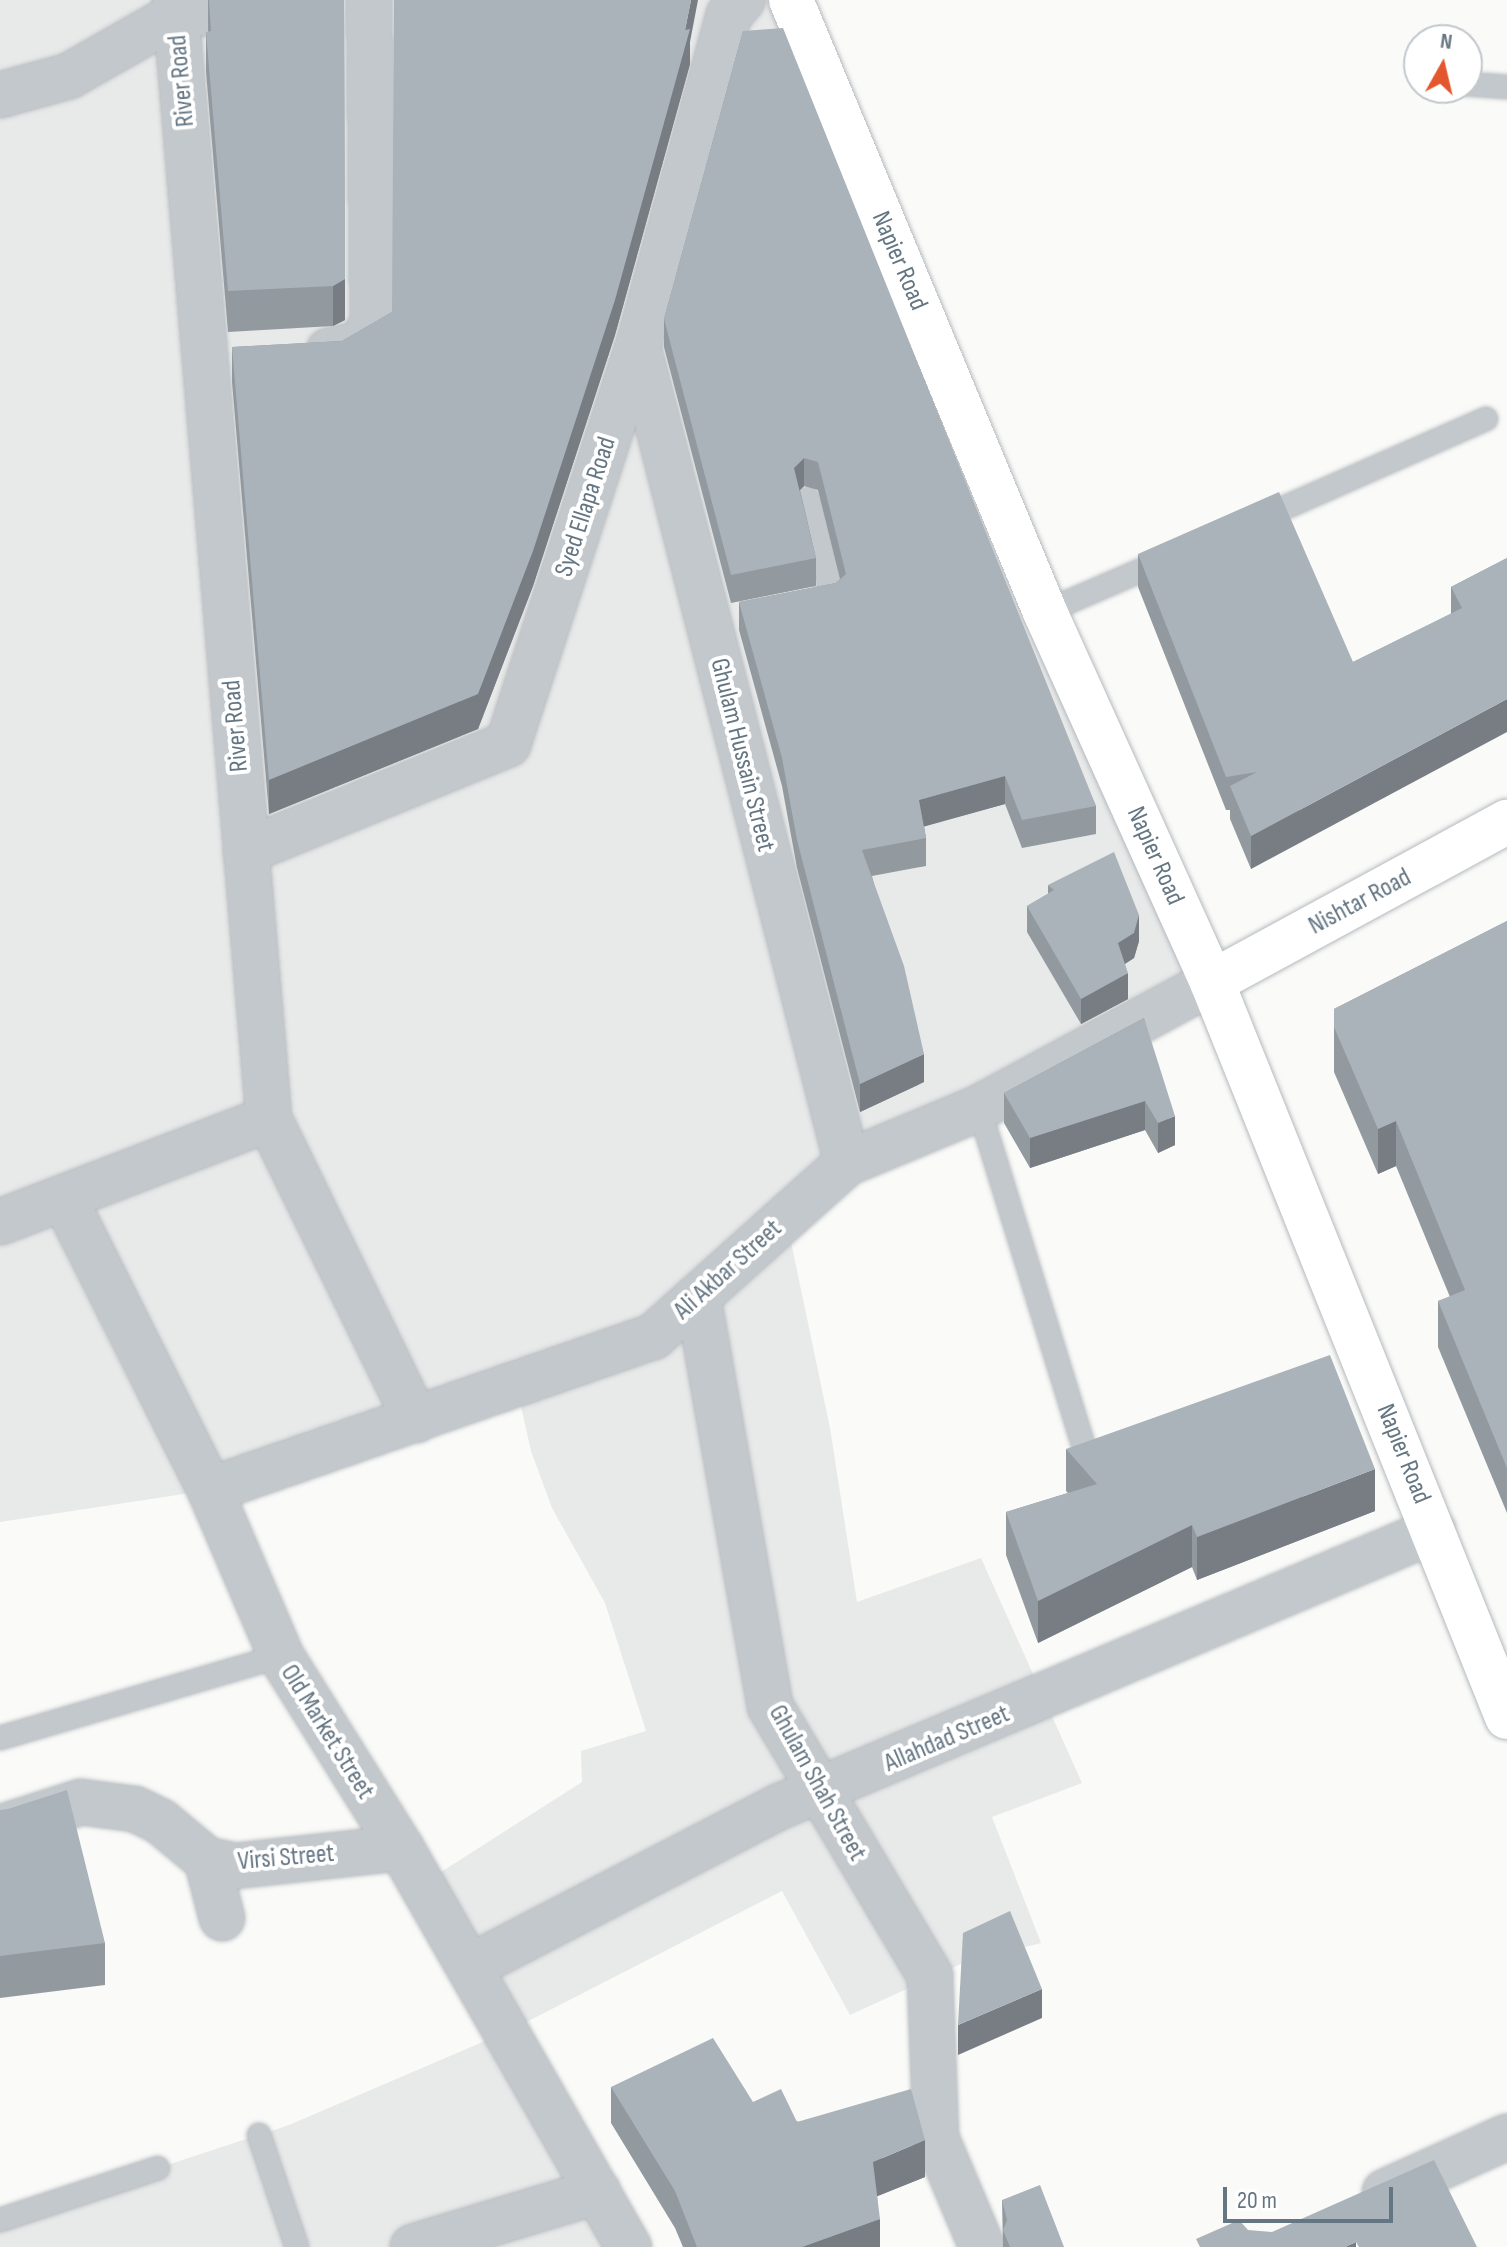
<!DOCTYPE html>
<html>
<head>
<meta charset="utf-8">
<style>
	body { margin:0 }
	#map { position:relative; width:1507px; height:2247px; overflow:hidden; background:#fafaf8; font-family:"Sofia Sans Condensed",sans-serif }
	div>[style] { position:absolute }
	.built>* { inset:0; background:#e8e9e9 }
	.roads { filter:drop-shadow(0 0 2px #b5babe) drop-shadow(0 0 2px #b5babe) }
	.lane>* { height:22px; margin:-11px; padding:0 11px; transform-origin:11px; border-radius:11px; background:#c3c8cc }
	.street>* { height:44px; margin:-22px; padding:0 22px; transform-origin:22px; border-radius:22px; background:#c3c8cc }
	.primary>* { height:44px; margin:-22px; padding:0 22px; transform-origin:22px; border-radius:22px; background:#fff }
	.wall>* { inset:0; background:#929a9f }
	.shaded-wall>* { inset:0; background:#777d82 }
	.building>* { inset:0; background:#aab3b9 }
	span { translate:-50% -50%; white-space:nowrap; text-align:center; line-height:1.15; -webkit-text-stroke:8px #fff; paint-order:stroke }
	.street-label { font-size:26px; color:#657683 }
	.north { position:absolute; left:1403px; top:24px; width:80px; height:80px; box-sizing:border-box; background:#fff; border:2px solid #c1c8cd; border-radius:50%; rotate:8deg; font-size:22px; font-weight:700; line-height:32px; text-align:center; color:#657683 }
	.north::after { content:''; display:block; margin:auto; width:28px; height:36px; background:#e4572e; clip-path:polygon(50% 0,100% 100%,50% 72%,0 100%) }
	.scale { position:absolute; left:1223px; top:2187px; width:170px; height:36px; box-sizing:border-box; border:4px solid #657683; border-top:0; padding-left:10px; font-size:24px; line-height:28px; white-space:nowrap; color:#657683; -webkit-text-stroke:6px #fff; paint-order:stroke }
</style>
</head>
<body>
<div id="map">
	<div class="built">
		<i style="clip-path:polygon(0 0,791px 0,1225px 1004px,847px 1163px,786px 1218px,830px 1428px,857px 1602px,981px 1558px,1082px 1783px,992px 1817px,1041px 1943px,963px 1963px,850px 2015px,782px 1891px,507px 2032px,628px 2247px,0 2247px,0 2220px,289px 2125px,506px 2032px,419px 1886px,582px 1782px,581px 1751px,646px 1731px,605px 1603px,552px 1508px,531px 1451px,516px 1384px,210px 1490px,0 1522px)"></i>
	</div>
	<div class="roads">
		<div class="lane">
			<i style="left:1467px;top:84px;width:40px;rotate:4.3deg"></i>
			<i style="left:808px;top:499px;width:101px;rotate:75.7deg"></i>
			<i style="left:833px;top:597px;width:14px;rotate:168deg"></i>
			<i style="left:1259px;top:519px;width:248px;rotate:-23.8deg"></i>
			<i style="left:1045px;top:612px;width:131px;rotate:-23.4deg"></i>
			<i style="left:979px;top:1108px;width:376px;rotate:72.8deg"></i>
			<i style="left:0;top:1738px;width:293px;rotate:-16.3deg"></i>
			<i style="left:259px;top:2135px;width:118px;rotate:71.3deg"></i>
			<i style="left:0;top:2220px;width:166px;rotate:-18.2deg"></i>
		</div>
		<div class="street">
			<i style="left:175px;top:0;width:1123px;rotate:85.2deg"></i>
			<i style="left:269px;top:1119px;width:335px;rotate:64deg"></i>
			<i style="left:0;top:95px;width:72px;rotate:-15.4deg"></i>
			<i style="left:69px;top:76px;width:123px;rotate:-29.7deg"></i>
			<i style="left:176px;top:15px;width:27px;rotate:-4deg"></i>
			<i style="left:638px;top:347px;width:842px;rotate:75.63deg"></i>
			<i style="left:329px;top:351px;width:33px;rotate:-12deg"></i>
			<i style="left:361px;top:344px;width:24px;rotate:-60deg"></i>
			<i style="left:373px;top:323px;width:323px;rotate:-90.7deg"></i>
			<i style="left:246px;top:851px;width:283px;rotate:-22.2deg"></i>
			<i style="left:508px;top:744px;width:418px;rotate:-71.9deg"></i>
			<i style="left:638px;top:347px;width:344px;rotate:-74.7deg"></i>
			<i style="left:729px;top:15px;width:20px;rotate:-49deg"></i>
			<i style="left:64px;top:1198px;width:326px;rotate:63.4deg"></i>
			<i style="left:210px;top:1490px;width:181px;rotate:66.8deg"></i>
			<i style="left:281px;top:1656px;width:226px;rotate:58deg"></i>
			<i style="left:401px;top:1848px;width:460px;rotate:60.3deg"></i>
			<i style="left:0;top:1222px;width:288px;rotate:-21deg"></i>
			<i style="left:698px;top:1297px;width:415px;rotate:80deg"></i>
			<i style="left:770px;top:1706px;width:314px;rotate:59.3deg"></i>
			<i style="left:930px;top:1976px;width:162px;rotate:87.9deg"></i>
			<i style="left:936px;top:2138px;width:118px;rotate:67.1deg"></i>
			<i style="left:210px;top:1490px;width:469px;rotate:-19.1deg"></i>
			<i style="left:653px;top:1337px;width:261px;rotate:-41.9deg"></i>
			<i style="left:847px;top:1163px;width:143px;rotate:-22.6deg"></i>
			<i style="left:979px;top:1108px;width:265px;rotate:-28.4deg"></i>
			<i style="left:0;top:1828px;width:85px;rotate:-17.8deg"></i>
			<i style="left:81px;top:1802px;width:54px;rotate:7.4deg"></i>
			<i style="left:135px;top:1809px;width:28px;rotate:26deg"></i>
			<i style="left:160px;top:1821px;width:61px;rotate:39.7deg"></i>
			<i style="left:207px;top:1860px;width:29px;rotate:12deg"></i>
			<i style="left:235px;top:1866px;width:167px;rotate:-6.2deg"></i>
			<i style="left:207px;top:1860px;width:60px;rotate:75.5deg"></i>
			<i style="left:470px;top:1967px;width:350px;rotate:-27.4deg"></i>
			<i style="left:781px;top:1806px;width:708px;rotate:-22.87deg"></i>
			<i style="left:1385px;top:2192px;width:134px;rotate:-24.3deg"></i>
			<i style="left:413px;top:2247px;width:193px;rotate:-16.8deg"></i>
		</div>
		<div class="primary">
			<i style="left:791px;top:0;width:663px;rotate:67.46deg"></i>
			<i style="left:1045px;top:612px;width:406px;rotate:65.7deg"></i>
			<i style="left:1212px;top:982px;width:792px;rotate:68.13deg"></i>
			<i style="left:1212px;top:982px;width:336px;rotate:-28.5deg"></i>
		</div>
	</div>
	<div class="wall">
		<i style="clip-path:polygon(208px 0,344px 0,345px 320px,333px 326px,228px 332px,206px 72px,206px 32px,208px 32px)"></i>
		<i style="clip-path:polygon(743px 31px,1096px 806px,1096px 834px,1022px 848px,1005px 804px,924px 826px,926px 838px,926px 866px,872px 876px,924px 1082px,860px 1112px,797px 868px,782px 786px,739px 630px,739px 602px,836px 583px,840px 579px,818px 490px,804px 486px,800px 490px,816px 558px,816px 586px,731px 603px,664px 347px,664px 319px)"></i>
		<i style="clip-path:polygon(690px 42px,690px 64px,615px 335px,533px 586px,478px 729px,269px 814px,232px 382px,232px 347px,342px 341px,392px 312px)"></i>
		<i style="clip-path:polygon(1138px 554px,1353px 662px,1451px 614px,1451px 587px,1507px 558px,1251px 869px,1230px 819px,1230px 810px,1226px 810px,1138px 587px)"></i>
		<i style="clip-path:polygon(1048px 885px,1139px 941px,1134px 958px,1125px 964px,1128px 999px,1081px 1024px,1027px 932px,1027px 906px,1048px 894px)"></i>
		<i style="clip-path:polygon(1507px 921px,1507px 1513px,1438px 1347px,1438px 1301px,1450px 1297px,1396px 1166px,1378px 1174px,1334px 1072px,1334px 1009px)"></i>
		<i style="clip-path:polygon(1144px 1018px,1175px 1145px,1158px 1153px,1145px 1130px,1030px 1168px,1004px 1123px,1004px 1093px)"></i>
		<i style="clip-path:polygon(1066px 1449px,1375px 1511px,1197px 1580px,1192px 1567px,1038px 1643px,1006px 1555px,1006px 1512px,1068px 1493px,1066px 1491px)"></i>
		<i style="clip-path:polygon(0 1810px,105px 1943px,105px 1985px,0 1998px)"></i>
		<i style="clip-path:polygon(611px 2087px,753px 2102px,925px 2177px,877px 2196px,880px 2247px,683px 2247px,675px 2228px,611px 2123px)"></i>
		<i style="clip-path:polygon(1002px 2200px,1064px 2247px,1003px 2247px)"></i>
	</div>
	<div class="shaded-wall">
		<i style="clip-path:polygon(691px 0,698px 0,690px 42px,690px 64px,615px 335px,533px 586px,478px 729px,269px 814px,269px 780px,685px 30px)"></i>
		<i style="clip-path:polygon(345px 279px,345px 320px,333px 326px,333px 286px)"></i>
		<i style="clip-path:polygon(804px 458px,804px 486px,794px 496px,794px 468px)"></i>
		<i style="clip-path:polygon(1507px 699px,1507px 732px,1251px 869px,1251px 836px)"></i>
		<i style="clip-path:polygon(1005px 776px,1005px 804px,919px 828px,919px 800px)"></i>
		<i style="clip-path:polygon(1139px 915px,1139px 941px,1134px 958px,1118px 968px,1118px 943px)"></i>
		<i style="clip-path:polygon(1128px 973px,1128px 999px,1081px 1024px,1081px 999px)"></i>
		<i style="clip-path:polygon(924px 1054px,924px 1082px,860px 1112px,860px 1084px)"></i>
		<i style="clip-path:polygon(1145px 1101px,1145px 1130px,1030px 1168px,1030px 1138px)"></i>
		<i style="clip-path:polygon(1175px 1116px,1175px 1145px,1158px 1153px,1158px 1123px)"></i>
		<i style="clip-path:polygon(1396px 1121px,1396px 1166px,1378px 1174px,1378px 1129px)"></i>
		<i style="clip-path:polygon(1375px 1469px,1375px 1511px,1197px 1580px,1197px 1537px)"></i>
		<i style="clip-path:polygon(1192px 1525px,1192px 1567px,1038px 1643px,1038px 1601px)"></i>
		<i style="clip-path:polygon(1042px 1989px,1042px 2018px,958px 2055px,958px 2025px)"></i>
		<i style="clip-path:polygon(925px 2140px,925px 2177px,873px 2198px,873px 2162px)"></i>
		<i style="clip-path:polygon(880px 2219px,880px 2247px,802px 2247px)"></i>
		<i style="clip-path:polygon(1356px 2242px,1356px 2247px,1345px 2247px)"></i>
	</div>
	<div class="building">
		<i style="clip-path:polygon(209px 0,344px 0,345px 279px,333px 286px,228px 291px,206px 32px,211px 31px)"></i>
		<i style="clip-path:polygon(394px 0,691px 0,685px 30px,690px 29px,615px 300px,533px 551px,478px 694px,269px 780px,232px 347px,342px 341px,392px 312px)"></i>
		<i style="clip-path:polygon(783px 28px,1096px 806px,1022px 820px,1005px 776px,919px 800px,926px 838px,862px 850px,904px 966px,924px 1054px,860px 1084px,797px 840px,782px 758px,739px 602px,836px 583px,846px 574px,818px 462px,804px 458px,794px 468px,816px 558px,731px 575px,664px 319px,743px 31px)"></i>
		<i style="clip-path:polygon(1279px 492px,1353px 662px,1462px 608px,1451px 587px,1507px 558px,1507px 699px,1251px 836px,1230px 786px,1257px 772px,1226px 777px,1138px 554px)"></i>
		<i style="clip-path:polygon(1114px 852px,1139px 915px,1134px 933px,1118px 943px,1128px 973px,1081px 999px,1027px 906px,1054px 890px,1048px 885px)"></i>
		<i style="clip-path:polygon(1507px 921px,1507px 1468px,1438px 1301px,1465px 1290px,1396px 1121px,1378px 1129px,1334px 1027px,1334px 1009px)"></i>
		<i style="clip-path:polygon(1144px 1018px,1175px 1116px,1158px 1123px,1145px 1101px,1030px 1138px,1004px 1093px)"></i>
		<i style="clip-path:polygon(1330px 1355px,1375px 1469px,1197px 1537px,1192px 1525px,1038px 1601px,1006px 1512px,1097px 1484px,1066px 1449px)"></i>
		<i style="clip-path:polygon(67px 1790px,105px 1943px,0 1956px,0 1810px,8px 1809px)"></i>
		<i style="clip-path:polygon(1010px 1911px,1042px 1989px,958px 2025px,963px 1933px)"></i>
		<i style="clip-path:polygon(713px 2038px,753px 2102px,781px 2089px,797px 2122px,911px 2089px,925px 2140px,873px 2162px,880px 2219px,802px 2247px,697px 2247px,675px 2191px,611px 2087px)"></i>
		<i style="clip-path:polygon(1434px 2160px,1477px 2247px,1359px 2247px,1356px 2242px,1345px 2247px,1200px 2247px,1196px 2239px,1239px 2220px,1248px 2230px,1272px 2232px)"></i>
		<i style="clip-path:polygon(1040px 2185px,1064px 2247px,1010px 2247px,1003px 2230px,1007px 2220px,1002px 2200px)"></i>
	</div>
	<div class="street-label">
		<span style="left:182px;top:81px;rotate:-95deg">River Road</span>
		<span style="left:899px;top:261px;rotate:67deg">Napier Road</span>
		<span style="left:586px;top:507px;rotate:-72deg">Syed Ellapa Road</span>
		<span style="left:236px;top:726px;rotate:-95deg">River Road</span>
		<span style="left:742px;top:755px;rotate:76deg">Ghulam Hussain Street</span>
		<span style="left:1155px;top:856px;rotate:66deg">Napier Road</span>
		<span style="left:1360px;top:902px;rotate:-28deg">Nishtar Road</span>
		<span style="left:728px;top:1270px;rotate:-42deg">Ali Akbar Street</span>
		<span style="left:1403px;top:1454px;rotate:68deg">Napier Road</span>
		<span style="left:327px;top:1732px;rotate:58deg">Old Market Street</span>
		<span style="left:947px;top:1739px;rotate:-23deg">Allahdad Street</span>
		<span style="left:817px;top:1783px;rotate:61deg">Ghulam Shah Street</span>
		<span style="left:286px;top:1858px;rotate:-5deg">Virsi Street</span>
	</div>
	<div class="north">N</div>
	<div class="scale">20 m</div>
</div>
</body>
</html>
